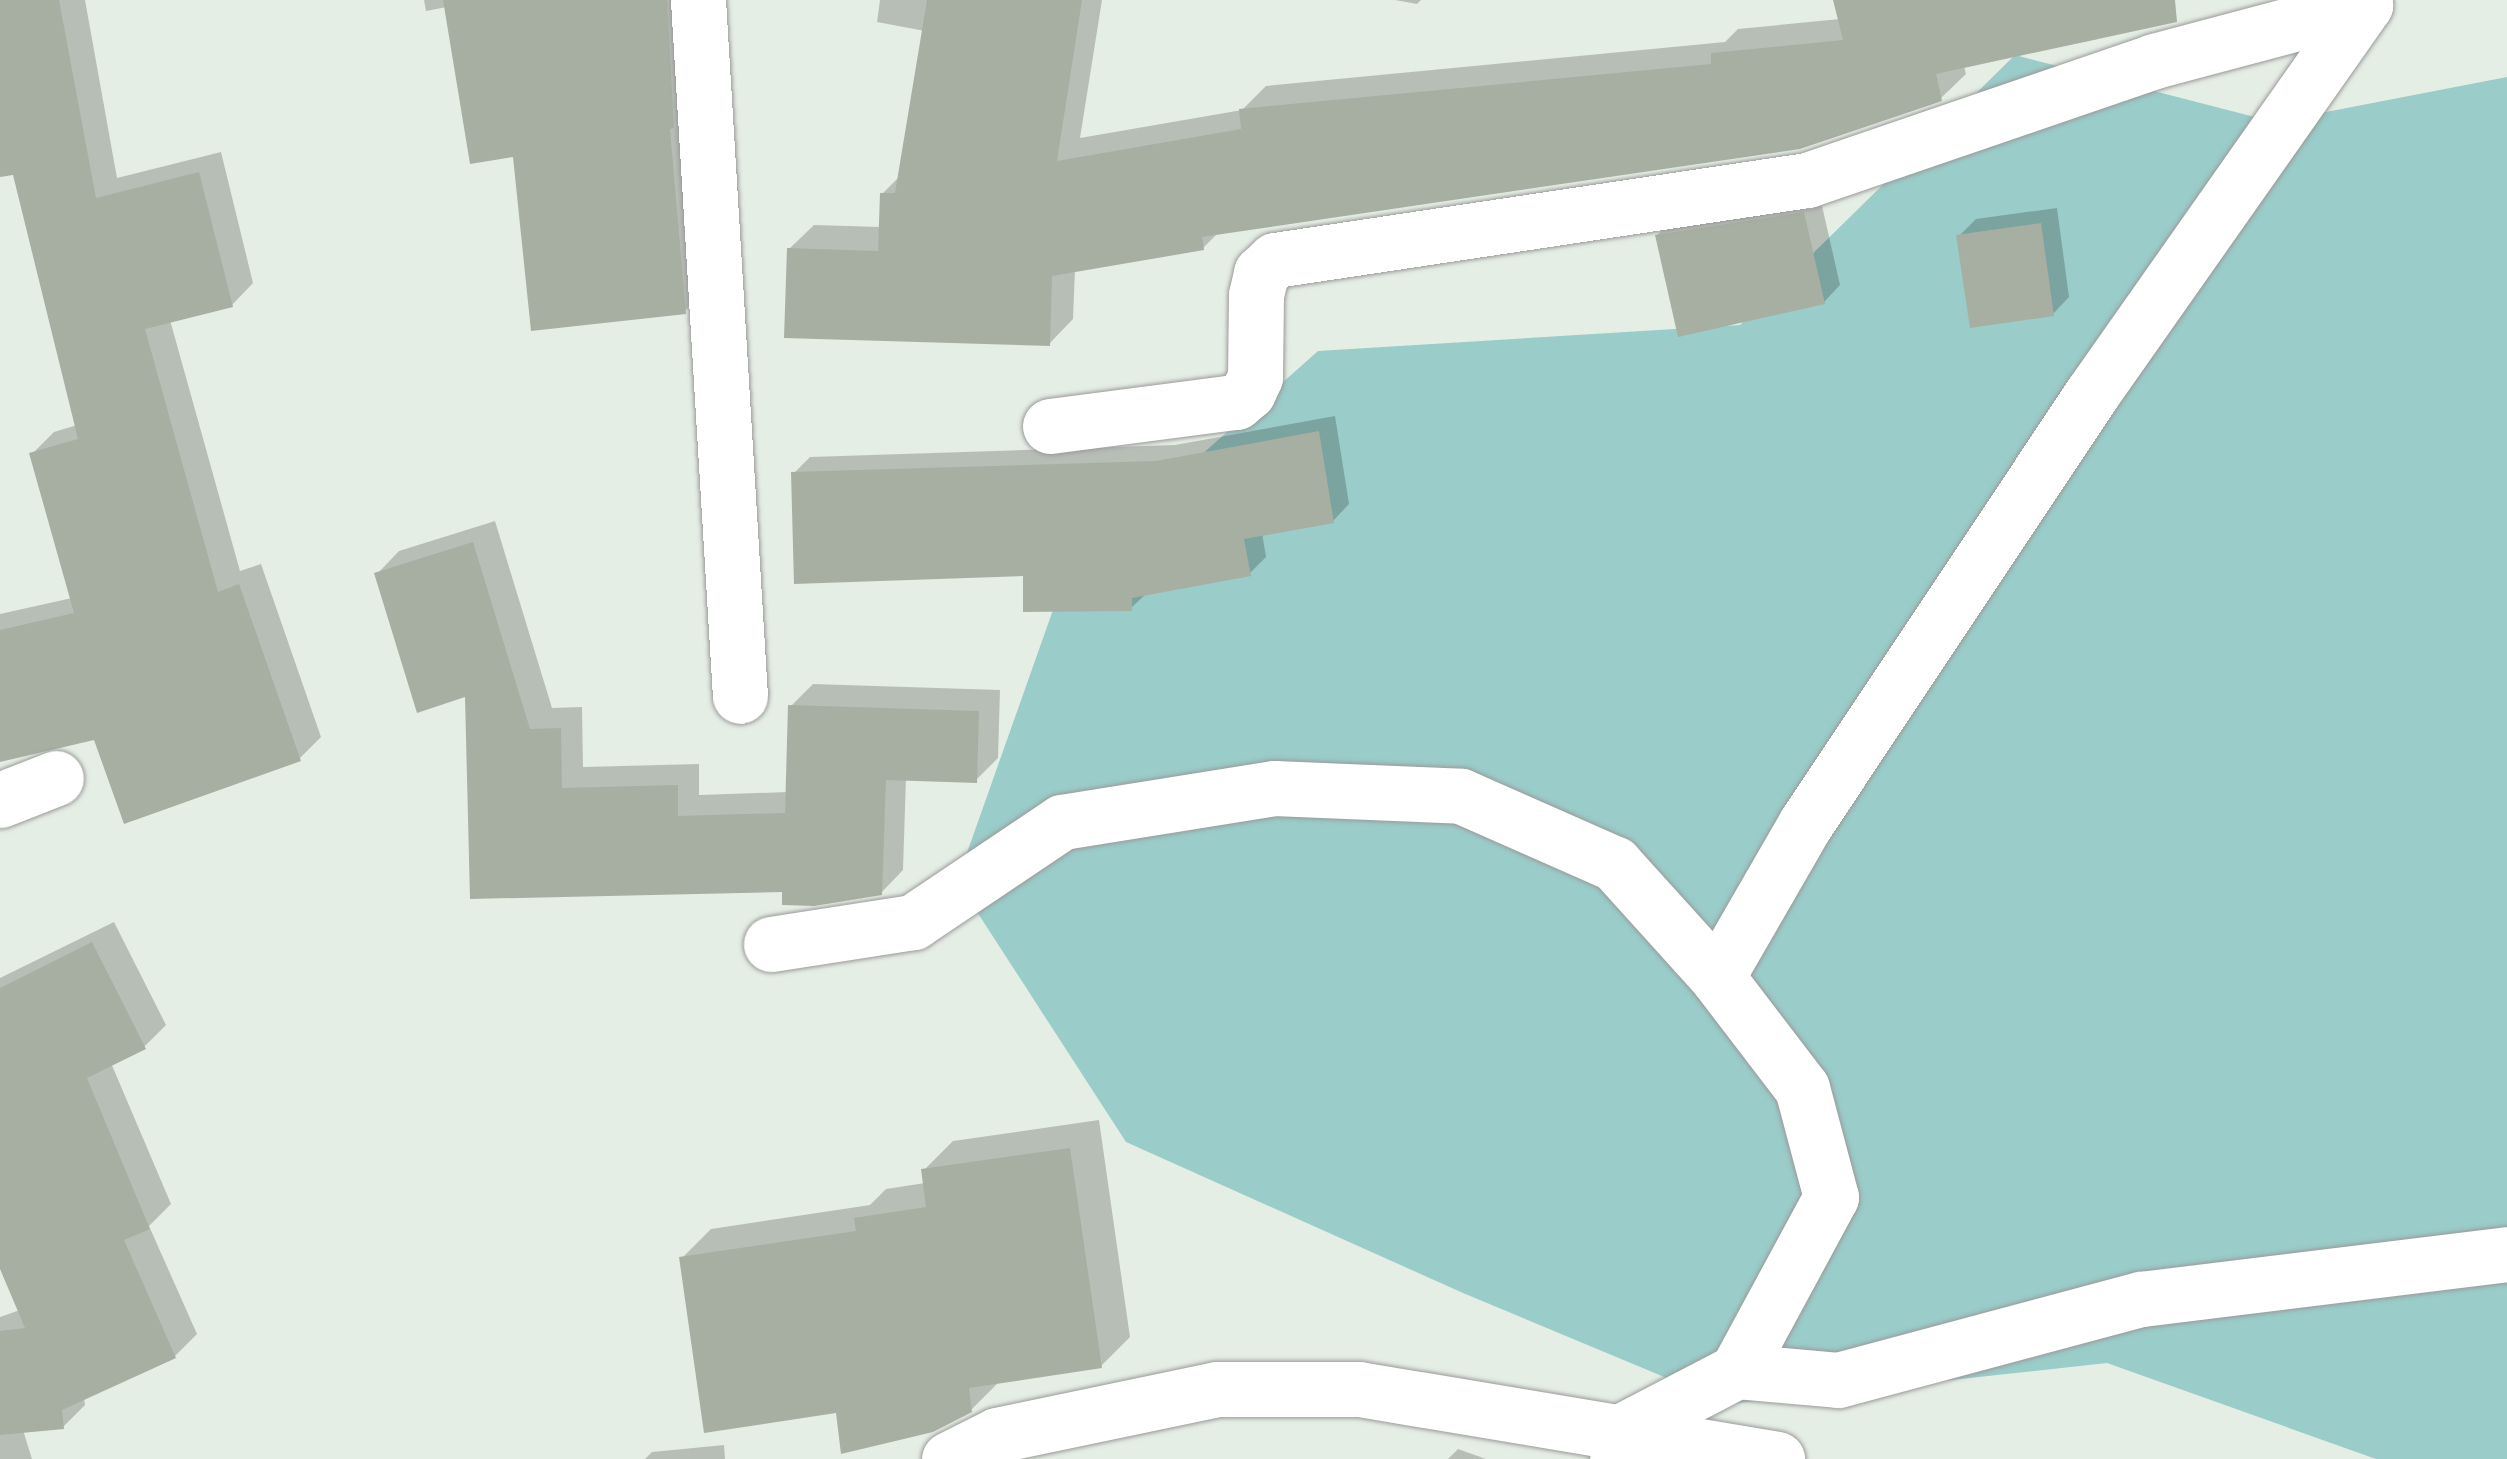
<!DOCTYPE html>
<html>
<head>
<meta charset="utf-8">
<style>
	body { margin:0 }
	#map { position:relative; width:2507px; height:1459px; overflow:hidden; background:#e5eee4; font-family:Rubik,sans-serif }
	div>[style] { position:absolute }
	.forest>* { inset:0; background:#9accc9 }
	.shadow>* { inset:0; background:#0003 }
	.building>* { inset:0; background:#a7afa3 }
	.roads { filter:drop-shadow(0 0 2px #9a9a9a) drop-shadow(0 0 2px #9a9a9a) }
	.minor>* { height:55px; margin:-27.5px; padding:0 27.5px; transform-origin:27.5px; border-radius:27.5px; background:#fff }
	span { translate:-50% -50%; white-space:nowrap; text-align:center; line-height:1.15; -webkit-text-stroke:10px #fff; paint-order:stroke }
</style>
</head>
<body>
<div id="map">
	<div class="forest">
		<i style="clip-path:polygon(2015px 55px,2274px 122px,2507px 77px,2507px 1459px,2376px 1459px,2107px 1363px,1729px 1404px,1463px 1293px,1126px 1142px,957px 881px,1065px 576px,1318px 351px,1740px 325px)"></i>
	</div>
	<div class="shadow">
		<i style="clip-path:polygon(0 0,85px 0,117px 178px,221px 152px,253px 283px,232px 305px,170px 320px,240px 571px,261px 564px,321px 737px,299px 759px,96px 737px,0 760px,0 614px,72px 598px,32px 454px,54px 432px,77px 425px,14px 172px,0 175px)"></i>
		<i style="clip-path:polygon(424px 0,689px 0,706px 290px,684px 312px,515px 154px,447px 7px,426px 11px)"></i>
		<i style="clip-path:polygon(880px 0,1102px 0,1080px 138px,1242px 110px,1266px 86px,1725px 42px,1738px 29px,1840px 19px,1836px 0,2137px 0,2098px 39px,1964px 66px,1966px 74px,1941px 98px,1219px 232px,1203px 248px,1075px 270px,1073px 319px,1049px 344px,789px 249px,814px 225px,881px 227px,882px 194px,901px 175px,925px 31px,877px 22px)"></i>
		<i style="clip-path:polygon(1395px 0,1421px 0,1417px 4px)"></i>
		<i style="clip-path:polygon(1820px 197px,1840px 285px,1824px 302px,1657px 235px,1674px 219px)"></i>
		<i style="clip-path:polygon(2057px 208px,2069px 297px,2053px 314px,1959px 236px,1976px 219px)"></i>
		<i style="clip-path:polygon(1335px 416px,1349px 504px,1333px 521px,1262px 533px,1266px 557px,1250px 573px,1147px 593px,1131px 608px,1025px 573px,794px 473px,810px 457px,1175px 445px)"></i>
		<i style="clip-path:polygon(495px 521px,552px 708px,582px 707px,583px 767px,699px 764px,699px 795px,788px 792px,791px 706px,813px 684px,1000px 690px,998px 758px,976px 780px,906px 778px,903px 870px,881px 893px,785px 890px,473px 897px,467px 694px,377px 574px,399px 551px)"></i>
		<i style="clip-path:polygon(114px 922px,166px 1025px,144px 1047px,111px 1063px,171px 1204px,149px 1226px,197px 1334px,175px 1356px,84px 1398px,85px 1405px,63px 1427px,23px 1430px,32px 1459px,0 1459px,0 1317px,20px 1310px,0 1262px,0 978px)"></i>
		<i style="clip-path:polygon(1099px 1120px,1130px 1337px,1101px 1366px,1000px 1381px,971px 1410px,838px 1410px,682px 1258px,711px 1229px,870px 1205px,886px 1189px,925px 1183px,924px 1170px,953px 1141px)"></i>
		<i style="clip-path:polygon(724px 1445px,725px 1459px,645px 1459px,652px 1452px)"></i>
		<i style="clip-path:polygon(1458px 1449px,1486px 1459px,1448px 1459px)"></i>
	</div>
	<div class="building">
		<i style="clip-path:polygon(0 0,59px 0,96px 198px,199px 172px,233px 307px,145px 329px,218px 592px,239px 584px,301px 761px,124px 824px,94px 740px,0 762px,0 630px,74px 613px,29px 453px,78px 439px,13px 175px,0 177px)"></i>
		<i style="clip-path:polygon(443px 0,667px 0,674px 128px,670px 129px,686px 314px,531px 331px,513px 157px,470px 164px)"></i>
		<i style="clip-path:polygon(927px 0,1082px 0,1057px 161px,1241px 129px,1239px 109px,1711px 64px,1711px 53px,1843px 40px,1833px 0,2175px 0,2177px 22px,1936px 74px,1942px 101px,1800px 149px,1202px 237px,1204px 250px,1052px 276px,1050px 346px,784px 338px,787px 248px,878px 251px,880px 193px,895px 193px)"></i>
		<i style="clip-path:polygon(1804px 212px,1825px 304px,1678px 337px,1655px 235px)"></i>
		<i style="clip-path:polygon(2041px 223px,2054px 316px,1970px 328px,1956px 235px)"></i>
		<i style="clip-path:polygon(1319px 431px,1334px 523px,1244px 539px,1251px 576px,1132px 598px,1132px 611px,1023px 612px,1023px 576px,794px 584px,791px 472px,1156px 461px)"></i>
		<i style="clip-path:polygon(473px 542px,530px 729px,561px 728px,562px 788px,678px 785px,678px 816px,785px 813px,788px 705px,979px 711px,977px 783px,886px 780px,882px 895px,814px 906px,782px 905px,782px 892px,470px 899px,465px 697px,417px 713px,374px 573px)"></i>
		<i style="clip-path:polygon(92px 942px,146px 1049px,87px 1078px,150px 1229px,124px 1240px,176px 1358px,62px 1410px,64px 1429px,0 1435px,0 1331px,25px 1328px,0 1269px,0 988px)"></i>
		<i style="clip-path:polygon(1070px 1148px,1102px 1368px,969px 1388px,972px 1412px,933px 1432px,841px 1454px,836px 1413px,704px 1433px,679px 1257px,856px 1231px,854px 1218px,926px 1207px,921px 1169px)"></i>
	</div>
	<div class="roads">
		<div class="minor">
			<i style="left:698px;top:0;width:697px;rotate:86.55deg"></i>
			<i style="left:1050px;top:426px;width:188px;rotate:-7.4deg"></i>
			<i style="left:1236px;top:402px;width:16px;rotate:-40deg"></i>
			<i style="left:1248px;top:392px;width:17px;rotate:-65deg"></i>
			<i style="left:1255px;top:377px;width:82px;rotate:-89.3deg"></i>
			<i style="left:1256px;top:295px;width:23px;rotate:-77deg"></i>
			<i style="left:1261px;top:273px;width:19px;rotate:-43deg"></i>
			<i style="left:1275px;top:260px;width:538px;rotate:-8.55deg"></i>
			<i style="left:1807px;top:180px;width:367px;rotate:-18.9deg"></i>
			<i style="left:2154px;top:61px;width:218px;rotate:-14.9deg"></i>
			<i style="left:0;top:800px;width:60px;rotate:-21.4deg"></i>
			<i style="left:771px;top:944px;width:144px;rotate:-8.8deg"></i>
			<i style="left:913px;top:922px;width:179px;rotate:-33.9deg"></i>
			<i style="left:1062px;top:822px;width:215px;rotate:-9.1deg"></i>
			<i style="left:1274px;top:788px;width:187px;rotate:2.4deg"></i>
			<i style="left:1461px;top:796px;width:168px;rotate:23.8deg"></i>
			<i style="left:1615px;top:864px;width:152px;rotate:47.9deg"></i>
			<i style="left:1717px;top:977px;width:140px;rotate:52.6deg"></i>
			<i style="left:1802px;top:1088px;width:113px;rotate:75.1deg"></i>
			<i style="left:1831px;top:1197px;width:198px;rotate:118.4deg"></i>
			<i style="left:1737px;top:1371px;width:130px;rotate:152.4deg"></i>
			<i style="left:1622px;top:1431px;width:28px;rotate:100deg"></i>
			<i style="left:1717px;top:977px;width:178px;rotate:-60deg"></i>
			<i style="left:1806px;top:823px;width:514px;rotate:-56.34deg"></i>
			<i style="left:2091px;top:395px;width:477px;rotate:-54.9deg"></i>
			<i style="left:2365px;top:5px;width:5px;rotate:-101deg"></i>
			<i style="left:1737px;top:1371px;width:101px;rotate:5.1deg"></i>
			<i style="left:1838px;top:1380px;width:314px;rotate:-15deg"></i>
			<i style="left:2141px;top:1299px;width:369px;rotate:-7deg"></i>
			<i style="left:949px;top:1459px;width:54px;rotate:-26.6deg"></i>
			<i style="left:997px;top:1435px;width:225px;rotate:-11.8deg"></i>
			<i style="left:1217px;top:1389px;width:142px"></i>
			<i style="left:1359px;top:1389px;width:424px;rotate:9.5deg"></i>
		</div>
	</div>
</div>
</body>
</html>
